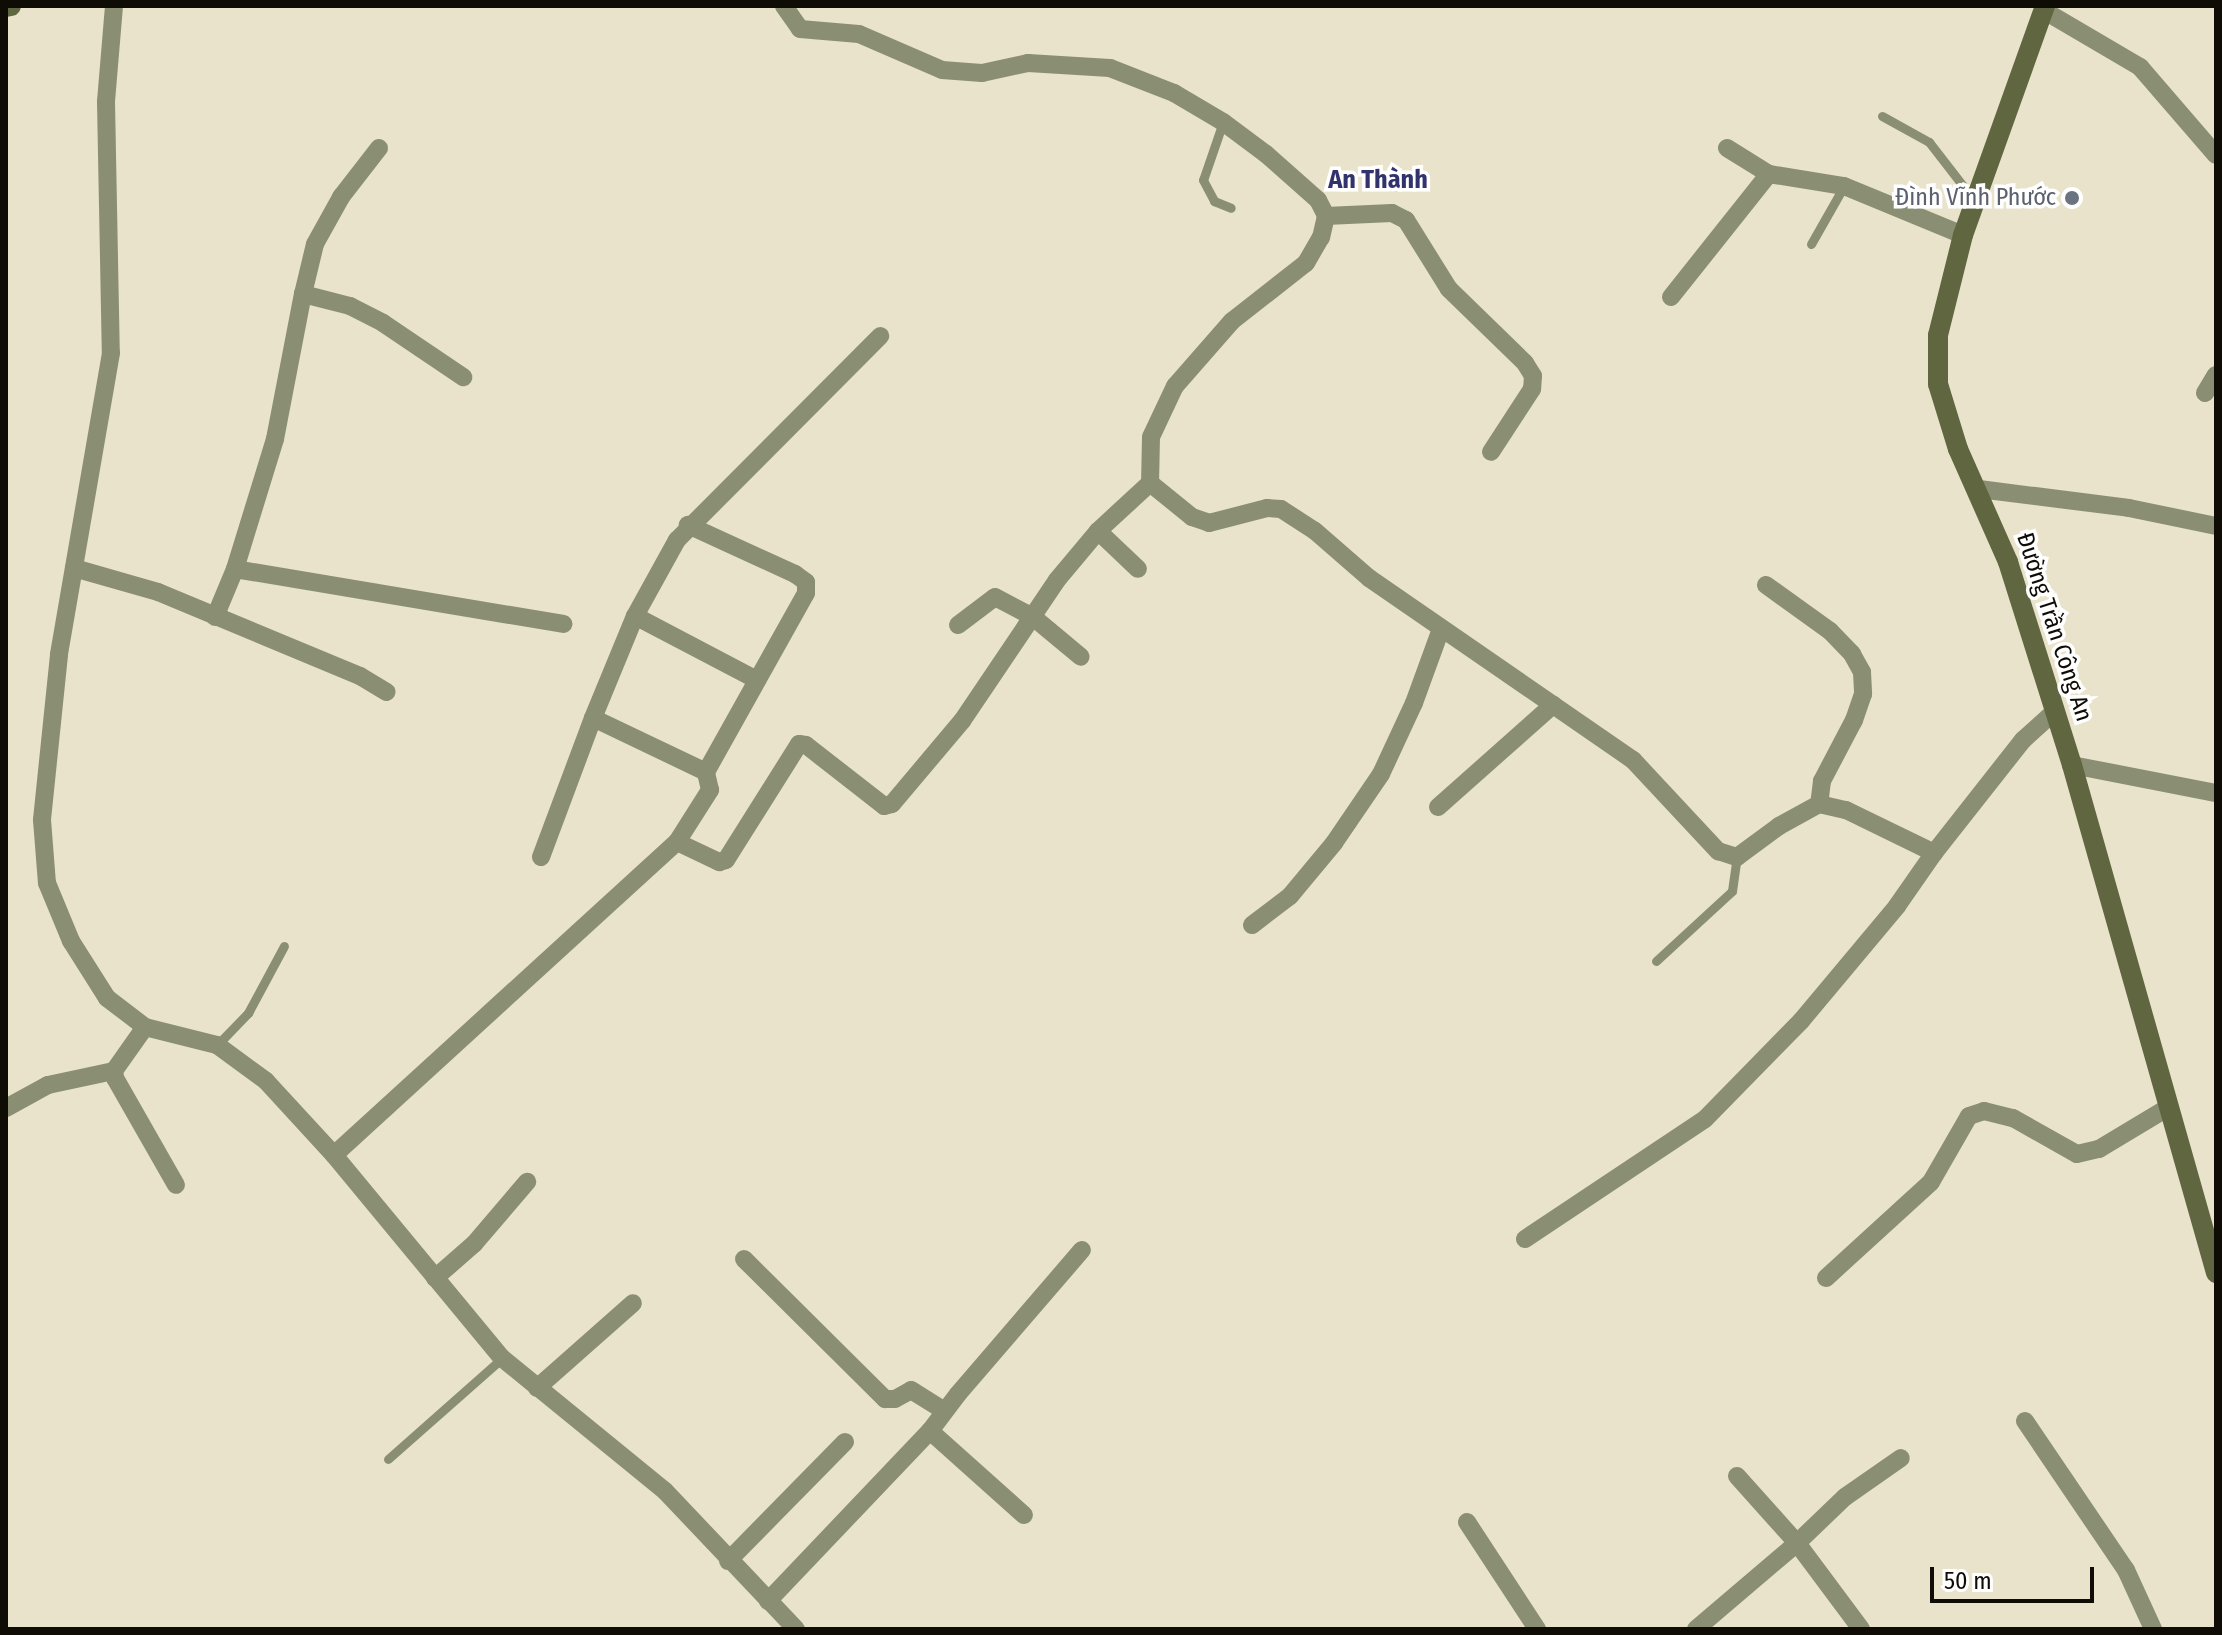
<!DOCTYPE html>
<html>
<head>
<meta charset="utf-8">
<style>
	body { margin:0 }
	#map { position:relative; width:2222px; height:1635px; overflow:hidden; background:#e9e3cc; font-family:"Fira Sans Condensed",sans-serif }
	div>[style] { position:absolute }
	.lane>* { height:9px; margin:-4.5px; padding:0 4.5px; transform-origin:4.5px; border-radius:4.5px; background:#8a8f74 }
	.street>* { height:18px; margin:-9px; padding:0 9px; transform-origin:9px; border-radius:9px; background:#8a8f74 }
	.secondary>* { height:20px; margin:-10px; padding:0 10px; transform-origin:10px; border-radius:10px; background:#606740 }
	.dots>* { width:22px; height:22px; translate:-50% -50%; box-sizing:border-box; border:4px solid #fff; border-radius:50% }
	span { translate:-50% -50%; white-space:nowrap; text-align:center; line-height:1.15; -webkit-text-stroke:7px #fff; paint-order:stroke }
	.worship-label { font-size:24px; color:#5b616d }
	.right { translate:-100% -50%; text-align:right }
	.street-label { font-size:24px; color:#0e0c05 }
	.neighbourhood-label { font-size:26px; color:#32326d; font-weight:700 }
	.frame { position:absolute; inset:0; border:8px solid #0e0c05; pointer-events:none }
	.scale { position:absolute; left:1930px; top:1567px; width:164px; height:36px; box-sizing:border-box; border:4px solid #0e0c05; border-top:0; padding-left:10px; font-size:24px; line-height:28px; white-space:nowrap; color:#0e0c05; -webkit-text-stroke:6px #fff; paint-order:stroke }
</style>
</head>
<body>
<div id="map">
	<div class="lane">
		<i style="left:1882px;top:116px;width:54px;rotate:29deg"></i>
		<i style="left:1929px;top:142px;width:73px;rotate:52.2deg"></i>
		<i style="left:1223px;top:122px;width:61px;rotate:109deg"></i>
		<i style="left:1203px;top:180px;width:24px;rotate:62deg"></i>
		<i style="left:1214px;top:201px;width:18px;rotate:22deg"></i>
		<i style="left:1811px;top:244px;width:67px;rotate:-60.4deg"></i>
		<i style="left:1656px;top:961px;width:103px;rotate:-42.6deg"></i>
		<i style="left:1732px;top:891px;width:34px;rotate:-82deg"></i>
		<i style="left:217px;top:1045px;width:45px;rotate:-45.9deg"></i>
		<i style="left:248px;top:1013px;width:76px;rotate:-61.8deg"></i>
		<i style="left:388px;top:1459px;width:152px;rotate:-41.5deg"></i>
	</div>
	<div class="street">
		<i style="left:114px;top:6px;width:96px;rotate:94.8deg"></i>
		<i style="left:106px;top:102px;width:251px;rotate:88.9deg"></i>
		<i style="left:111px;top:353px;width:306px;rotate:99.8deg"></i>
		<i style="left:59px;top:655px;width:166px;rotate:95.9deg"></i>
		<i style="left:42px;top:820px;width:63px;rotate:85.5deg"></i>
		<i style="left:47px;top:883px;width:63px;rotate:67.5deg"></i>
		<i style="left:71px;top:941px;width:67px;rotate:57.7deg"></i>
		<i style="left:107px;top:998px;width:48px;rotate:37.3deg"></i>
		<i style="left:145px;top:1027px;width:74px;rotate:14deg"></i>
		<i style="left:217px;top:1045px;width:61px;rotate:36.3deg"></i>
		<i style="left:266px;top:1081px;width:100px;rotate:47.4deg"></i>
		<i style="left:334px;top:1155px;width:264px;rotate:50.4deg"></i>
		<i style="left:502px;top:1358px;width:210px;rotate:39.2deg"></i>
		<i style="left:665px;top:1491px;width:190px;rotate:46.5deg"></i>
		<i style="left:784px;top:6px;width:28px;rotate:55deg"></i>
		<i style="left:800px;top:29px;width:59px;rotate:4.8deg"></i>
		<i style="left:859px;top:34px;width:90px;rotate:23.4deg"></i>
		<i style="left:942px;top:70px;width:40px;rotate:4.3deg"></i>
		<i style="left:982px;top:73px;width:47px;rotate:-12.3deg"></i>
		<i style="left:1028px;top:63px;width:82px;rotate:3.5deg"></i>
		<i style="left:1110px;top:68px;width:69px;rotate:21.3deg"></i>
		<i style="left:1174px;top:93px;width:57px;rotate:30.6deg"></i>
		<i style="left:1223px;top:122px;width:54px;rotate:36.7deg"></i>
		<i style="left:1266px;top:154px;width:69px;rotate:41.5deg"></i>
		<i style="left:1318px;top:200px;width:18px;rotate:63deg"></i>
		<i style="left:1326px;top:216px;width:22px;rotate:103deg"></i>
		<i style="left:1321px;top:237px;width:30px;rotate:120deg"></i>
		<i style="left:1306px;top:263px;width:94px;rotate:141.9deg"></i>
		<i style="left:1232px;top:321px;width:86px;rotate:131.2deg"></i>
		<i style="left:1175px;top:386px;width:56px;rotate:115.2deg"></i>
		<i style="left:1151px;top:437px;width:46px;rotate:91.2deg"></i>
		<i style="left:1150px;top:483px;width:54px;rotate:39deg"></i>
		<i style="left:1192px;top:517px;width:18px;rotate:19deg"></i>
		<i style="left:1209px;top:523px;width:60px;rotate:-14.5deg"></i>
		<i style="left:1267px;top:508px;width:14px;rotate:4deg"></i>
		<i style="left:1281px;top:509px;width:40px;rotate:32.9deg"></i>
		<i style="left:1315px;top:531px;width:72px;rotate:41deg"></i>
		<i style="left:1369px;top:578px;width:321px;rotate:34.6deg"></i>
		<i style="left:1633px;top:760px;width:125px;rotate:47deg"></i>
		<i style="left:1718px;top:851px;width:20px;rotate:18deg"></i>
		<i style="left:1737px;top:857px;width:52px;rotate:-36.4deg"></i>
		<i style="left:1779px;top:826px;width:46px;rotate:-28.8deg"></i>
		<i style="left:1819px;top:804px;width:28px;rotate:13deg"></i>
		<i style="left:1846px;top:810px;width:98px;rotate:26deg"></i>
		<i style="left:2043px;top:10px;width:113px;rotate:30.4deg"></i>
		<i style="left:2140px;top:67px;width:116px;rotate:49.2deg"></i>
		<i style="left:1727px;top:148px;width:49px;rotate:31.8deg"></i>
		<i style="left:1769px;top:174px;width:76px;rotate:9.1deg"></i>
		<i style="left:1844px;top:186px;width:129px;rotate:22.4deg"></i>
		<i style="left:1326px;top:216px;width:66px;rotate:-2.6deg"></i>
		<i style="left:1392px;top:213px;width:16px;rotate:27deg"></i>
		<i style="left:1406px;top:220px;width:81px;rotate:58.1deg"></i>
		<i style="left:1449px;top:289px;width:106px;rotate:44.2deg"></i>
		<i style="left:1525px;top:363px;width:15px;rotate:58deg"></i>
		<i style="left:1533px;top:376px;width:13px;rotate:94deg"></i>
		<i style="left:1532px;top:389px;width:75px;rotate:123.1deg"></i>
		<i style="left:303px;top:294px;width:51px;rotate:-76.5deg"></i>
		<i style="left:315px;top:244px;width:54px;rotate:-61deg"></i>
		<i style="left:341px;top:197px;width:62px;rotate:-52.2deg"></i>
		<i style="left:1671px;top:297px;width:157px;rotate:-51.5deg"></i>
		<i style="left:2205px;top:393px;width:21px;rotate:-59deg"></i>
		<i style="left:1979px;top:489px;width:151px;rotate:7.2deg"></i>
		<i style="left:2129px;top:508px;width:89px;rotate:11.7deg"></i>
		<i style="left:1098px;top:531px;width:55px;rotate:43.5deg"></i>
		<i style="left:74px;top:568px;width:87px;rotate:15.9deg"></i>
		<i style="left:158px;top:592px;width:219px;rotate:22.6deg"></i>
		<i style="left:360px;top:676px;width:31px;rotate:31deg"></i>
		<i style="left:235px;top:569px;width:333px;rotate:9.5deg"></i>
		<i style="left:1766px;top:585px;width:79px;rotate:35.7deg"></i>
		<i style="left:1830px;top:631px;width:32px;rotate:46deg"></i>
		<i style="left:1852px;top:654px;width:21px;rotate:61deg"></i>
		<i style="left:1862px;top:672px;width:22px;rotate:87deg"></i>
		<i style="left:1863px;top:694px;width:28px;rotate:109deg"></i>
		<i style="left:1854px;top:720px;width:69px;rotate:117.7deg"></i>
		<i style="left:1822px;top:781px;width:23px;rotate:97deg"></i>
		<i style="left:635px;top:616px;width:138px;rotate:27.7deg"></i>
		<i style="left:215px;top:617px;width:52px;rotate:-67.4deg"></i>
		<i style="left:235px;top:569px;width:136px;rotate:-72.9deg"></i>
		<i style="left:275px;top:439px;width:148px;rotate:-79.1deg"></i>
		<i style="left:303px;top:294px;width:49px;rotate:14.3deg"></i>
		<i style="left:350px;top:306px;width:37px;rotate:27deg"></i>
		<i style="left:383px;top:323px;width:97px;rotate:34deg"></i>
		<i style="left:958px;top:625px;width:46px;rotate:-37.1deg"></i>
		<i style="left:995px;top:597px;width:43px;rotate:27.8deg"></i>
		<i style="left:1033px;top:617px;width:62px;rotate:39.8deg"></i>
		<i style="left:593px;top:718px;width:110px;rotate:-67.6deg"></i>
		<i style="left:635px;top:616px;width:87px;rotate:-61.1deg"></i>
		<i style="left:677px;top:540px;width:288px;rotate:-45.1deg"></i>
		<i style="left:2072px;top:765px;width:147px;rotate:11deg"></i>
		<i style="left:1438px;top:807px;width:154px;rotate:-41.6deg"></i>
		<i style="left:677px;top:842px;width:62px;rotate:-57.6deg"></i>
		<i style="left:710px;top:790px;width:18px;rotate:-103deg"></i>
		<i style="left:706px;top:772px;width:205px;rotate:-60.8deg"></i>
		<i style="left:806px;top:593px;width:11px;rotate:-90deg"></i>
		<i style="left:806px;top:582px;width:14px;rotate:-144deg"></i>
		<i style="left:795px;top:574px;width:118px;rotate:-155.4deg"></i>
		<i style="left:541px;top:857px;width:148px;rotate:-69.5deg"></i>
		<i style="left:593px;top:718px;width:125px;rotate:25.5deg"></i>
		<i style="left:1252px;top:925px;width:48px;rotate:-37.3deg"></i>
		<i style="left:1290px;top:896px;width:69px;rotate:-50.3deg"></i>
		<i style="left:1334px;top:843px;width:83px;rotate:-55.7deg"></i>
		<i style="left:1381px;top:774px;width:78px;rotate:-65.1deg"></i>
		<i style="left:1414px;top:703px;width:79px;rotate:-70deg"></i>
		<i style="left:145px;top:1027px;width:54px;rotate:125.2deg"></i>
		<i style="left:114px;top:1071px;width:7px;rotate:82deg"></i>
		<i style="left:115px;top:1078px;width:123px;rotate:60.3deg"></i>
		<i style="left:6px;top:1108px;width:48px;rotate:-28.7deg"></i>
		<i style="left:48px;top:1085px;width:67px;rotate:-12deg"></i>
		<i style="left:334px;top:1155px;width:464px;rotate:-42.4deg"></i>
		<i style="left:677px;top:842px;width:47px;rotate:25.5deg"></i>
		<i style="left:719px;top:862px;width:7px;rotate:-16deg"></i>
		<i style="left:726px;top:860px;width:137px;rotate:-57.8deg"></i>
		<i style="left:799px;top:744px;width:7px;rotate:8deg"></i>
		<i style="left:806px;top:745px;width:99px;rotate:38deg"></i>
		<i style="left:884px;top:806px;width:8px;rotate:-14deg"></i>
		<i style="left:892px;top:804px;width:109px;rotate:-49.9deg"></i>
		<i style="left:962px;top:721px;width:170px;rotate:-56deg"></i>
		<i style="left:1057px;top:580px;width:64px;rotate:-50.1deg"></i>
		<i style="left:1098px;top:531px;width:71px;rotate:-42.7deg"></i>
		<i style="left:1525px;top:1239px;width:216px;rotate:-33.7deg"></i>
		<i style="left:1705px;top:1119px;width:137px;rotate:-45.6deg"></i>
		<i style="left:1801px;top:1021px;width:150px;rotate:-50.1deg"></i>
		<i style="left:1897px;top:906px;width:65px;rotate:-55.1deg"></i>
		<i style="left:1934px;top:853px;width:144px;rotate:-51.8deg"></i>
		<i style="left:2023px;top:740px;width:42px;rotate:-42.1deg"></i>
		<i style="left:744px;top:1259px;width:199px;rotate:44.8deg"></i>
		<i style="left:885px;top:1399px;width:10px"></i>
		<i style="left:895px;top:1399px;width:18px;rotate:-29deg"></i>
		<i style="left:911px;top:1390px;width:39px;rotate:32deg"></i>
		<i style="left:435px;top:1278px;width:52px;rotate:-41.1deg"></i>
		<i style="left:474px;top:1244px;width:82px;rotate:-49.5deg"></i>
		<i style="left:1826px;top:1278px;width:142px;rotate:-42.4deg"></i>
		<i style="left:1931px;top:1182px;width:76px;rotate:-60.1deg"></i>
		<i style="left:1969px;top:1116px;width:16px;rotate:-18deg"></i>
		<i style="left:1984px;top:1111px;width:30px;rotate:14deg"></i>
		<i style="left:2013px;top:1118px;width:73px;rotate:29.4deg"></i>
		<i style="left:2077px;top:1154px;width:23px;rotate:-13deg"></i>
		<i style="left:2099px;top:1149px;width:82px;rotate:-31deg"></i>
		<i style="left:537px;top:1388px;width:128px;rotate:-41.5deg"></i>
		<i style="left:2025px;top:1421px;width:180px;rotate:55.9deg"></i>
		<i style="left:2126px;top:1570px;width:65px;rotate:65.4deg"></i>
		<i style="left:930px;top:1431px;width:126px;rotate:41.8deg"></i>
		<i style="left:1737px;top:1476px;width:90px;rotate:48.2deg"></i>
		<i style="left:1797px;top:1543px;width:66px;rotate:-43.8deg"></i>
		<i style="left:1845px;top:1497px;width:68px;rotate:-34.9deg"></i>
		<i style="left:1467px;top:1522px;width:128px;rotate:56.8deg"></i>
		<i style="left:728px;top:1561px;width:167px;rotate:-45.5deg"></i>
		<i style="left:768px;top:1601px;width:235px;rotate:-46.4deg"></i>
		<i style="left:930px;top:1431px;width:46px;rotate:-52.9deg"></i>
		<i style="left:958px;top:1394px;width:190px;rotate:-49.3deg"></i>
		<i style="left:1696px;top:1629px;width:133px;rotate:-40.4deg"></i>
		<i style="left:1797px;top:1543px;width:107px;rotate:53.3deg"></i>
	</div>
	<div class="secondary">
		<i style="left:2045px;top:6px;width:243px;rotate:109.7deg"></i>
		<i style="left:1963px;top:235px;width:103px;rotate:104deg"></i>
		<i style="left:1938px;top:335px;width:49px;rotate:90deg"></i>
		<i style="left:1938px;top:384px;width:68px;rotate:72.9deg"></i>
		<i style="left:1958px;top:449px;width:124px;rotate:66.1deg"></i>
		<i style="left:2008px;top:562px;width:213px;rotate:72.5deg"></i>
		<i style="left:2072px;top:765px;width:528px;rotate:74.17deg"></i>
		<i style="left:6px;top:7px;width:5px;rotate:-11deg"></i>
	</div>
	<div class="dots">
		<i style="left:2072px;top:198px;background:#6b7280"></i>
	</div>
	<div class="worship-label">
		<span class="right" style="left:2056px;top:198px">Đình Vĩnh Phước</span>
	</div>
	<div class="street-label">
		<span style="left:2054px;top:627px;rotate:72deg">Đường Trần Công An</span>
	</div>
	<div class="neighbourhood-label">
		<span style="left:1378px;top:180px">An Thành</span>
	</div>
	<div class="frame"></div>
	<div class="scale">50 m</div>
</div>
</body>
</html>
